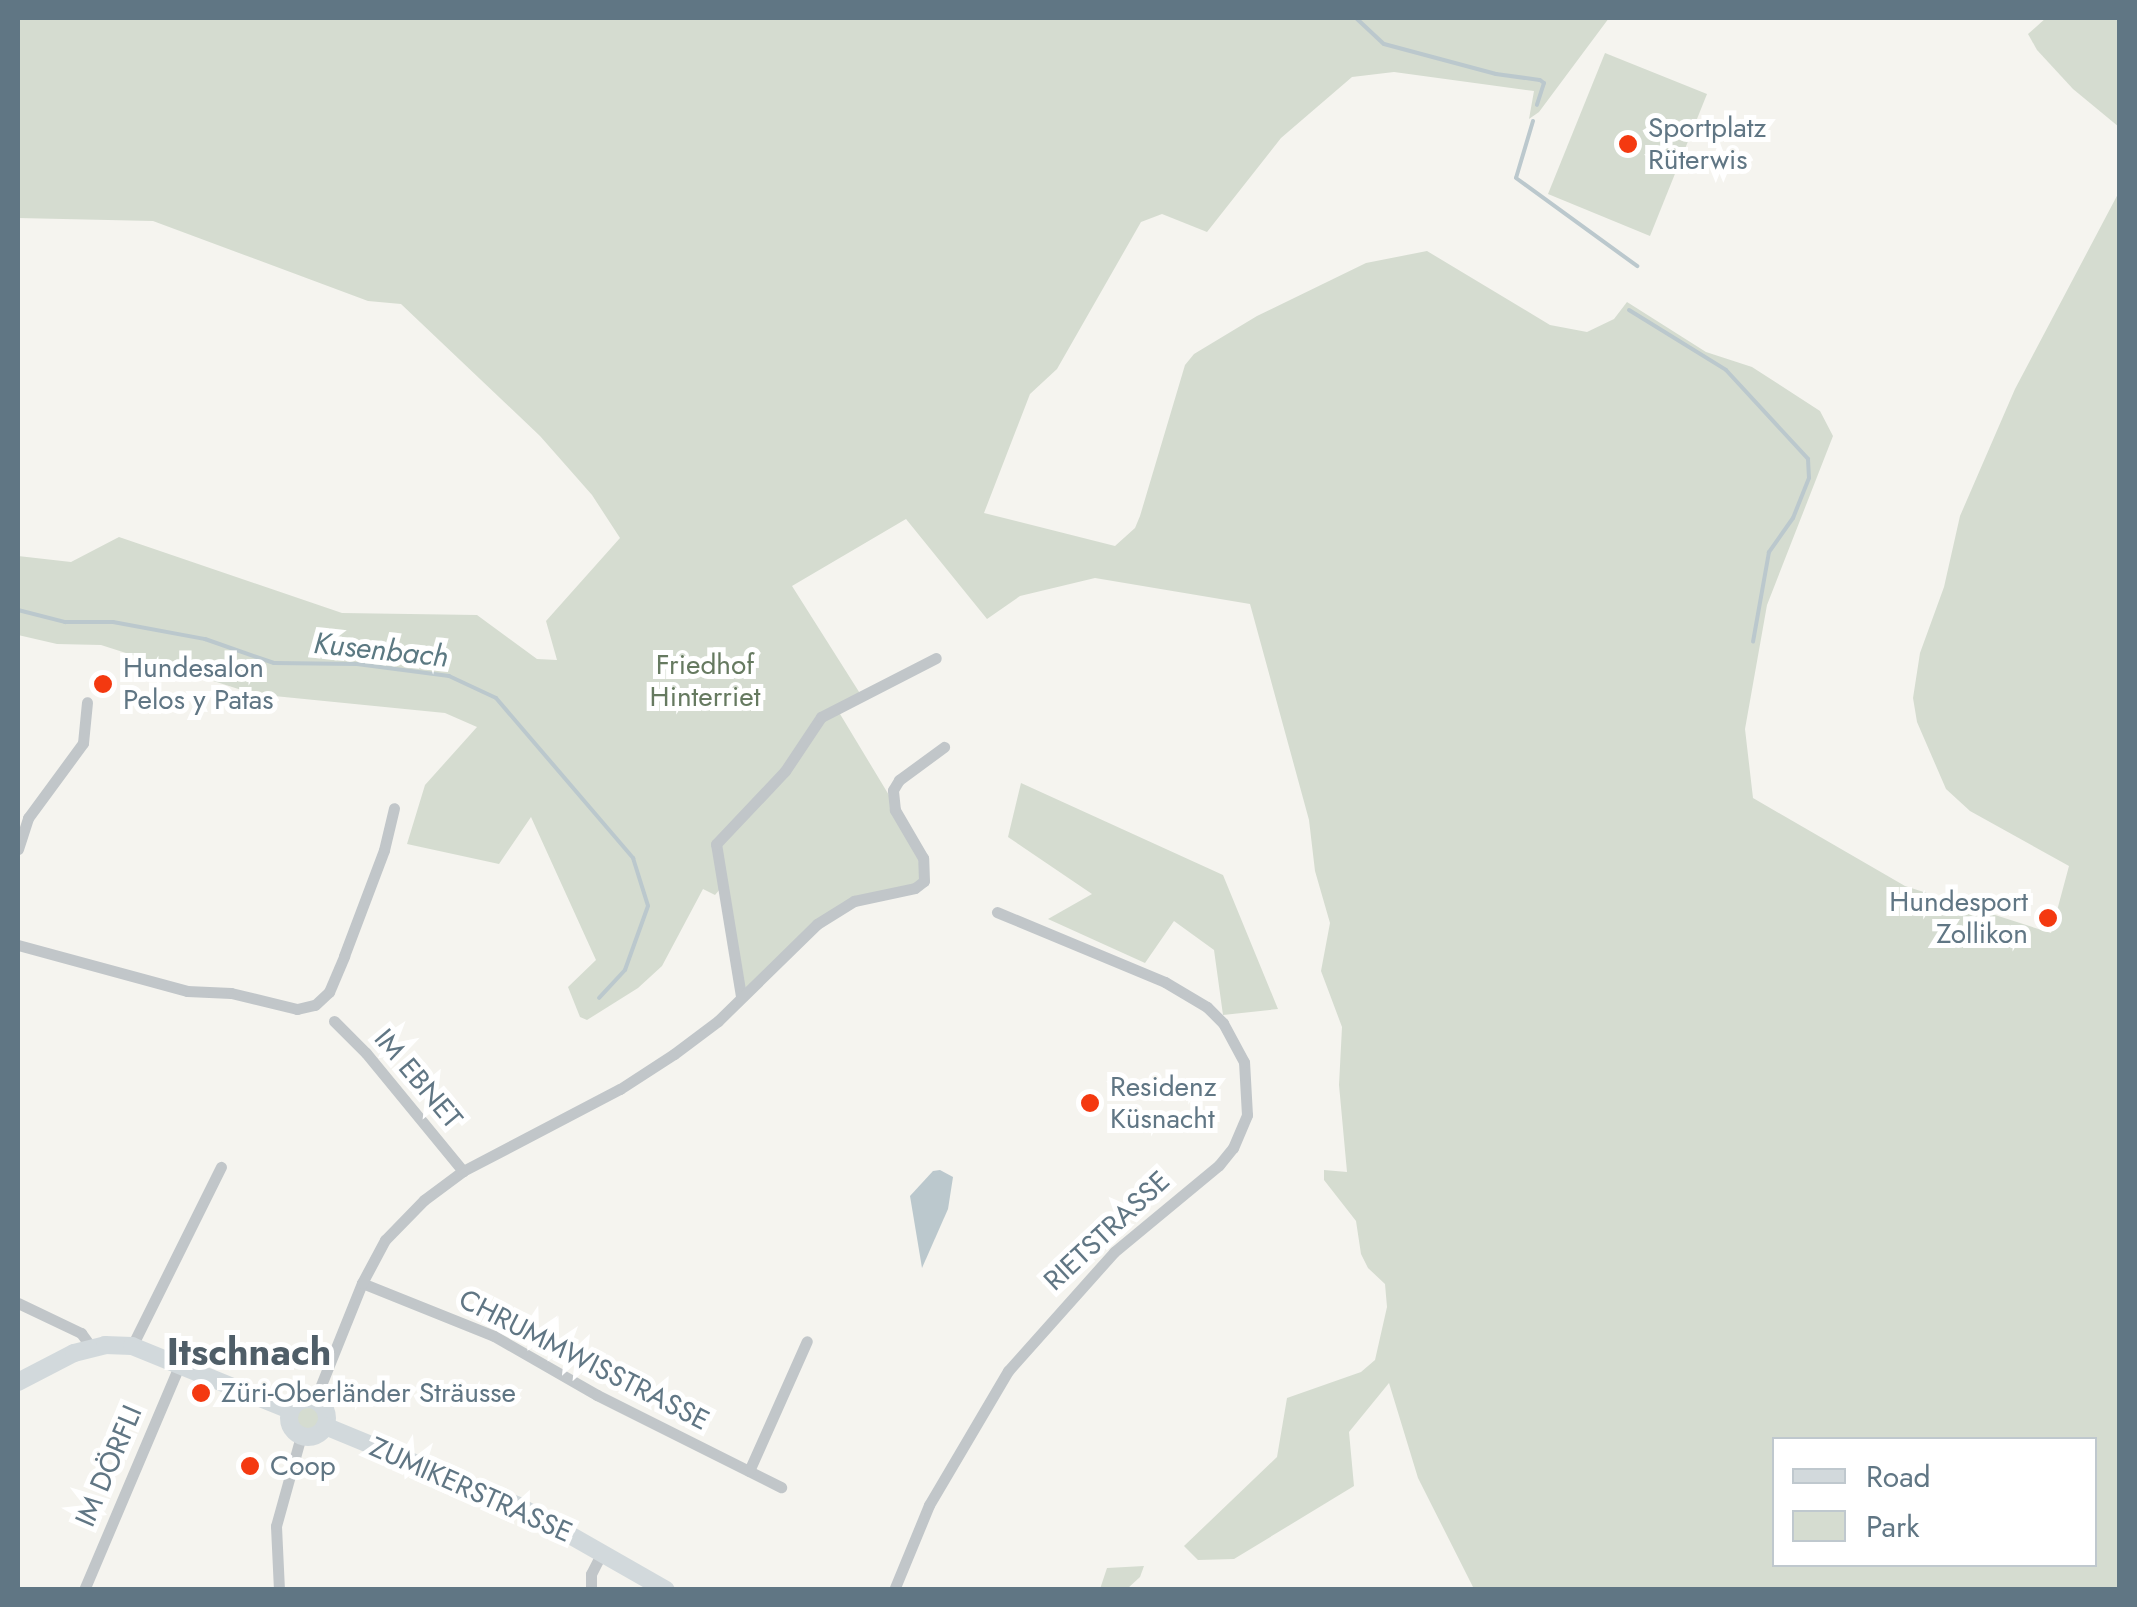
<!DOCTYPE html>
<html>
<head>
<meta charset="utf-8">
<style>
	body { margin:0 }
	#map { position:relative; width:2137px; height:1607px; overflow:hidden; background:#f5f4ef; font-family:Jost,sans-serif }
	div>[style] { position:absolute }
	.green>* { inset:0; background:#d5dcd0 }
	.round { border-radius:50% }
	.water>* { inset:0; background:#bbc8cd }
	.stream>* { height:4px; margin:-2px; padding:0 2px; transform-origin:2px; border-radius:2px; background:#bbc8cd }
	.minor>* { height:11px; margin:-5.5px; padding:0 5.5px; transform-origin:5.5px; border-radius:5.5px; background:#c1c6c9 }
	.secondary>* { height:18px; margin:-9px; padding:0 9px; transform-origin:9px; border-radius:9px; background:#d2d9dc }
	.secondary>.ring { margin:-9px; padding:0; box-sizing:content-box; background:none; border:18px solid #d2d9dc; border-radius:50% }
	.dots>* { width:28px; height:28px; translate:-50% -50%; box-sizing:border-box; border:5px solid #fff; border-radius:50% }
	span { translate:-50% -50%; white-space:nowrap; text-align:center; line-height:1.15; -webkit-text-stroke:10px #fff; paint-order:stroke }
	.poi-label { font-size:28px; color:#607684 }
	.left { translate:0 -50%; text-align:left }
	.right { translate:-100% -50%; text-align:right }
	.park-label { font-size:28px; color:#667a60 }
	.street-label { font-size:28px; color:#607684 }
	.water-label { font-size:30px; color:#5b7982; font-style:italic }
	.district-label { font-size:38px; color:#4f5e68; font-weight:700 }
	.frame { position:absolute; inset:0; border:20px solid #607684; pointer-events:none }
	.legend { position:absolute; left:1772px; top:1437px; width:325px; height:130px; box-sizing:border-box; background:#fff; border:2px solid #bfc8ce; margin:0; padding:12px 18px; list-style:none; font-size:30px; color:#607684 }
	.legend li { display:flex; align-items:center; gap:20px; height:50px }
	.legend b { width:50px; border:2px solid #bfc8ce }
</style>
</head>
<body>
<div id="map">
	<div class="green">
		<i style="clip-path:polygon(evenodd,18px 18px,1609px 18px,1539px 112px,1529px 119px,1534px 91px,1394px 72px,1352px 77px,1281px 138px,1207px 232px,1162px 214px,1141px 222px,1057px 369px,1030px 394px,984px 513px,1115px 546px,1135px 528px,1140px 516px,1185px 365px,1194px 354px,1257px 316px,1366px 263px,1427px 251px,1550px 325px,1587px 332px,1614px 319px,1627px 302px,1706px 352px,1752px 367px,1820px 411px,1833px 436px,1767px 605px,1745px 729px,1753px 798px,1905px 886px,2051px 933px,2069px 866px,1970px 811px,1946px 789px,1917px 722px,1913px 698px,1920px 653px,1944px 587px,1960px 516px,2015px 389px,2119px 192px,2119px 1589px,1473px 1587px,1418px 1478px,1389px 1383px,1349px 1432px,1354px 1486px,1234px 1559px,1198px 1560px,1184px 1546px,1277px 1457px,1287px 1398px,1361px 1372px,1375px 1360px,1387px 1307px,1385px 1284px,1368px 1268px,1361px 1254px,1356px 1221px,1324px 1180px,1324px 1170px,1347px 1172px,1339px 1085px,1342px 1027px,1321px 971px,1330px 923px,1315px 871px,1309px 820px,1250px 604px,1095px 578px,1020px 596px,987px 619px,906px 519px,792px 586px,861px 695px,837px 709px,910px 830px,924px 881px,886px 892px,817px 924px,741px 996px,720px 889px,715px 895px,703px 889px,662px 966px,638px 988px,587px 1020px,580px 1017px,568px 987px,596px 960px,531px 817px,499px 864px,407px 844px,425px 785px,477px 727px,445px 713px,254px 694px,101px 645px,57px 644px,18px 635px,18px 556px,71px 562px,119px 537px,342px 613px,477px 615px,537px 659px,557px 660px,546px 621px,620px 538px,592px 495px,540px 436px,401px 304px,368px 301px,153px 221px,18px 218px,18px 18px,1774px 1440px,2094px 1440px,2094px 1564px,1774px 1564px,1774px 1440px)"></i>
		<i style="clip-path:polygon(2046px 18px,2119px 18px,2119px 127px,2073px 89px,2037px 50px,2028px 34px)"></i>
		<i style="clip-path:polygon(1605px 53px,1707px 94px,1650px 236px,1548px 194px)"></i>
		<i style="clip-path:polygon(1021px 783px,1223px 875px,1278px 1009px,1223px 1015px,1214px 950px,1174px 921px,1145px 963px,1048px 919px,1092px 894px,1008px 837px)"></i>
		<i class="round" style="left:295px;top:1406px;width:24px;height:24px"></i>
		<i style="clip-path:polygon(1144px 1566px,1140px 1577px,1127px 1589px,1100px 1589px,1107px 1568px)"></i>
	</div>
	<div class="water">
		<i style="clip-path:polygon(940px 1170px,953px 1177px,948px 1209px,922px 1268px,910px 1196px,933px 1171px)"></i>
	</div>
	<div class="stream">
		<i style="left:1356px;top:18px;width:38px;rotate:43deg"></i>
		<i style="left:1384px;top:44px;width:116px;rotate:15deg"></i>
		<i style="left:1496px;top:74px;width:44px;rotate:7.8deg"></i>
		<i style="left:1540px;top:80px;width:5px;rotate:37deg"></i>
		<i style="left:1544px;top:83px;width:23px;rotate:108deg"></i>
		<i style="left:1533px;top:121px;width:59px;rotate:106.6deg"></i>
		<i style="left:1516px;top:178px;width:150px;rotate:36deg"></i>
		<i style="left:1629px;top:310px;width:114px;rotate:31.7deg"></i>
		<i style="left:1726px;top:370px;width:121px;rotate:47.3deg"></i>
		<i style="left:1808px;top:459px;width:19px;rotate:87deg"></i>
		<i style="left:1809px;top:478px;width:43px;rotate:111.8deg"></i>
		<i style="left:1793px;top:518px;width:42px;rotate:125.2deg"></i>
		<i style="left:1769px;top:552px;width:91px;rotate:100.1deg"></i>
		<i style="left:18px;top:610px;width:49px;rotate:14.3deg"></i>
		<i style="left:65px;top:622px;width:48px"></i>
		<i style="left:113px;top:622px;width:94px;rotate:10.5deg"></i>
		<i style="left:205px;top:639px;width:73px;rotate:19.2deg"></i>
		<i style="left:274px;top:663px;width:83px;rotate:0.7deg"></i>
		<i style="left:357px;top:664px;width:93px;rotate:7.4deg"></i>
		<i style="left:449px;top:676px;width:52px;rotate:25.1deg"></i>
		<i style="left:496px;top:698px;width:211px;rotate:49.4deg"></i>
		<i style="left:633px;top:858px;width:50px;rotate:72.6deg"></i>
		<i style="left:648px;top:906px;width:68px;rotate:109.8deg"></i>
		<i style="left:625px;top:970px;width:38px;rotate:133deg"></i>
	</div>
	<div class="minor">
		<i style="left:18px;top:849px;width:33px;rotate:-72deg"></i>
		<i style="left:28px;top:818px;width:93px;rotate:-53.7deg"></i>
		<i style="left:83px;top:743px;width:41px;rotate:-84.4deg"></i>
		<i style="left:18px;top:945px;width:175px;rotate:15.2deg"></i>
		<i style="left:187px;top:991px;width:44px;rotate:2.6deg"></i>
		<i style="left:231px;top:993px;width:68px;rotate:13.6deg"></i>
		<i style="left:297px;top:1009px;width:18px;rotate:-13deg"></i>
		<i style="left:315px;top:1005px;width:19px;rotate:-43deg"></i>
		<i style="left:329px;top:992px;width:39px;rotate:-67deg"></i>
		<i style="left:344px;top:956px;width:113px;rotate:-69.3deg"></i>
		<i style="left:384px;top:850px;width:43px;rotate:-76.6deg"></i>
		<i style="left:741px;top:996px;width:154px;rotate:-99.3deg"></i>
		<i style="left:716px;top:844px;width:100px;rotate:-46.6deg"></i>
		<i style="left:785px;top:771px;width:65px;rotate:-56.3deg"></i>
		<i style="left:821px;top:717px;width:129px;rotate:-27.2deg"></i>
		<i style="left:334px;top:1021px;width:45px;rotate:45deg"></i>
		<i style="left:366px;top:1053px;width:153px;rotate:50.6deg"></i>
		<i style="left:362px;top:1283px;width:142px;rotate:21.9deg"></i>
		<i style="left:494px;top:1336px;width:119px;rotate:29.8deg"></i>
		<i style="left:597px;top:1395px;width:206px;rotate:26.6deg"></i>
		<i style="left:18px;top:1303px;width:70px;rotate:25.5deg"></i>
		<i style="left:81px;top:1333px;width:19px;rotate:54deg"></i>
		<i style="left:132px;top:1346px;width:200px;rotate:-63.6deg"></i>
		<i style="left:315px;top:1400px;width:126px;rotate:-68.1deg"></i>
		<i style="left:362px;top:1283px;width:49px;rotate:-61.9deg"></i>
		<i style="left:385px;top:1240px;width:56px;rotate:-45.7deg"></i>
		<i style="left:424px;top:1200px;width:49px;rotate:-36.6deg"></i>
		<i style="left:463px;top:1171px;width:177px;rotate:-27.6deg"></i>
		<i style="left:620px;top:1089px;width:64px;rotate:-32.9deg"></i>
		<i style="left:674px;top:1054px;width:55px;rotate:-36.9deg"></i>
		<i style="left:718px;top:1021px;width:139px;rotate:-44.4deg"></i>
		<i style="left:817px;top:924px;width:44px;rotate:-31.9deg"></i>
		<i style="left:854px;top:901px;width:62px;rotate:-12deg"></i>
		<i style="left:915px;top:888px;width:11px;rotate:-38deg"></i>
		<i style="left:924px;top:881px;width:23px;rotate:-92deg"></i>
		<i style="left:923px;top:858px;width:56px;rotate:-120.3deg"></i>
		<i style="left:895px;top:810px;width:20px;rotate:-96deg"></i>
		<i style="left:893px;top:790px;width:12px;rotate:-59deg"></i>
		<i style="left:899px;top:780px;width:56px;rotate:-36.3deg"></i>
		<i style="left:749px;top:1471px;width:142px;rotate:-66deg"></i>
		<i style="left:84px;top:1590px;width:248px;rotate:-67deg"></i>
		<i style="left:279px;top:1590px;width:64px;rotate:-92.7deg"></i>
		<i style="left:276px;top:1526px;width:93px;rotate:-74.5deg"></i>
		<i style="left:591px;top:1590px;width:16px;rotate:-90deg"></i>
		<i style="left:591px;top:1574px;width:25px;rotate:-63deg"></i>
		<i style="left:894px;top:1590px;width:92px;rotate:-67.6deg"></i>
		<i style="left:929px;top:1505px;width:156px;rotate:-59.5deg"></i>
		<i style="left:1008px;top:1371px;width:159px;rotate:-48.3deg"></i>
		<i style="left:1114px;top:1252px;width:136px;rotate:-39.6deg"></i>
		<i style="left:1219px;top:1165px;width:22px;rotate:-51deg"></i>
		<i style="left:1233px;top:1148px;width:36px;rotate:-67deg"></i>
		<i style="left:1247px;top:1115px;width:53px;rotate:-93.2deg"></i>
		<i style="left:1244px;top:1062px;width:44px;rotate:-118.3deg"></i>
		<i style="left:1223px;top:1023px;width:23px;rotate:-135deg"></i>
		<i style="left:1207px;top:1007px;width:49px;rotate:-149.2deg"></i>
		<i style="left:1165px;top:982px;width:182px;rotate:-157.4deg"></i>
	</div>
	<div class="secondary">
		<i style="left:18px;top:1382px;width:63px;rotate:-27.4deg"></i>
		<i style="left:74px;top:1353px;width:32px;rotate:-14deg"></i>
		<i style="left:105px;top:1345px;width:27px;rotate:2deg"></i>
		<i style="left:132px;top:1346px;width:170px;rotate:22.1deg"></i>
		<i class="ring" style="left:289px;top:1399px;width:20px;height:20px"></i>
		<i style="left:325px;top:1426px;width:210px;rotate:22.4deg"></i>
		<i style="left:519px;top:1506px;width:169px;rotate:29.7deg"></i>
	</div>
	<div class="dots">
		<i style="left:1628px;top:144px;background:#f43910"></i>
		<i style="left:103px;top:684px;background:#f43910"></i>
		<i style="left:2048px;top:918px;background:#f43910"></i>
		<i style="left:1090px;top:1103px;background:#f43910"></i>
		<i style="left:201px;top:1393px;background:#f43910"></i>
		<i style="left:250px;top:1466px;background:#f43910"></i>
	</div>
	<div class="poi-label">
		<span class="left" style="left:1648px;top:144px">Sportplatz<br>Rüterwis</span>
		<span class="left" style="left:123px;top:684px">Hundesalon<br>Pelos y Patas</span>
		<span class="right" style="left:2028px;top:918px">Hundesport<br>Zollikon</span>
		<span class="left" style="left:1110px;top:1103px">Residenz<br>Küsnacht</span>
		<span class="left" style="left:221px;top:1393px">Züri-Oberländer Sträusse</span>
		<span class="left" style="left:270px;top:1466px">Coop</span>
	</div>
	<div class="park-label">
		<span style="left:705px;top:681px">Friedhof<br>Hinterriet</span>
	</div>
	<div class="street-label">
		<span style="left:418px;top:1079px;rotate:50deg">IM EBNET</span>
		<span style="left:1107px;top:1231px;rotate:-43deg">RIETSTRASSE</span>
		<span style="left:584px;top:1360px;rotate:27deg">CHRUMMWISSTRASSE</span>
		<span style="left:109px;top:1466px;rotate:-67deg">IM DÖRFLI</span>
		<span style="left:471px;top:1490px;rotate:24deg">ZUMIKERSTRASSE</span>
	</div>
	<div class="water-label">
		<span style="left:381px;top:650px;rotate:6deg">Kusenbach</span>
	</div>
	<div class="district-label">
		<span style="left:249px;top:1352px">Itschnach</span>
	</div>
	<div class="frame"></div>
	<ul class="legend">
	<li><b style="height:12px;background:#d2d9dc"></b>Road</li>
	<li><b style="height:28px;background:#d5dcd0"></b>Park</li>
	</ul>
</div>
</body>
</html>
